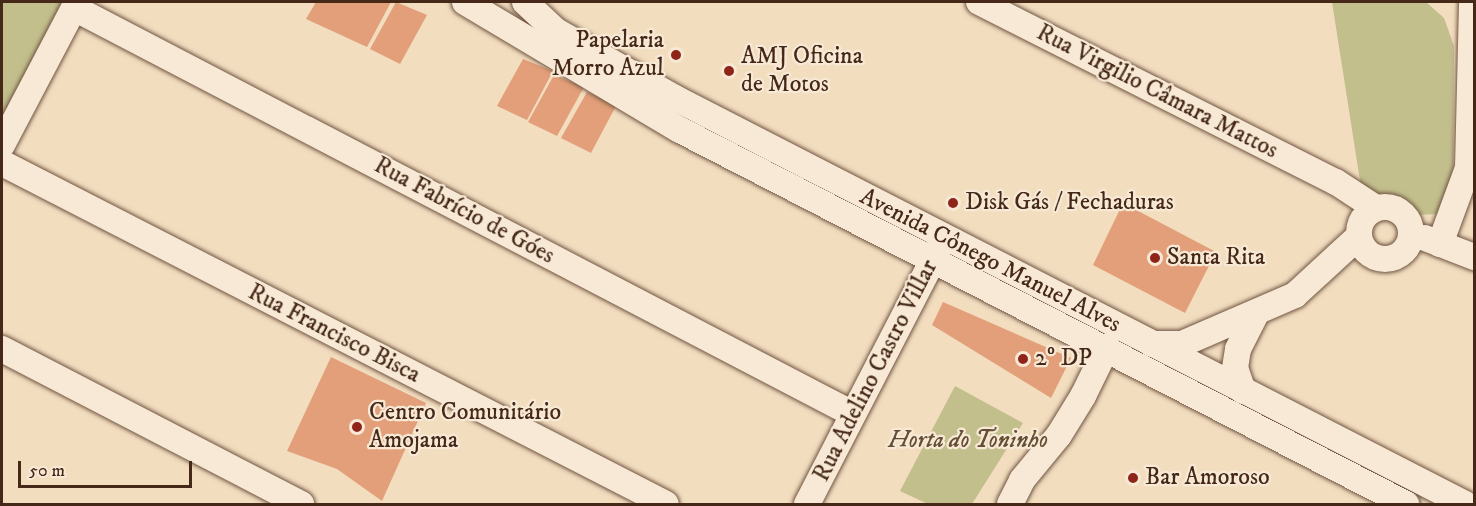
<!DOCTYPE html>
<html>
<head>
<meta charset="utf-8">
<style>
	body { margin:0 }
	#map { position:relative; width:1476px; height:506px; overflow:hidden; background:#f2ddbf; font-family:"IM FELL DW Pica",serif }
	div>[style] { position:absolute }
	.green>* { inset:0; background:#c2bf8d }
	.building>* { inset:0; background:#e29f79 }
	.roads { filter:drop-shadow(0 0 2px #705542) drop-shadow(0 0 2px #705542) }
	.minor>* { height:26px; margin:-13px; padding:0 13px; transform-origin:13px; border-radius:13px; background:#f7e9d5 }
	.minor>.ring { margin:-13px; padding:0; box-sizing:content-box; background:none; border:26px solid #f7e9d5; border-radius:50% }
	.dots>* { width:16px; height:16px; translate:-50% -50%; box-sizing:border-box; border:3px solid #f7e9d5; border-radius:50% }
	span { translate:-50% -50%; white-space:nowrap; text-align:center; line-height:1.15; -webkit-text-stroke:4.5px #f7e9d5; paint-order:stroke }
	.poi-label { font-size:24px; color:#452818 }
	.right { translate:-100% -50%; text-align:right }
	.left { translate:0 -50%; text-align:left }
	.street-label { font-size:24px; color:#452818 }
	.park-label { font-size:24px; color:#644e35; font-style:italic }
	.frame { position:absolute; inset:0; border:3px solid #452818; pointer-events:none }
	.scale { position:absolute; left:18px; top:461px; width:174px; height:27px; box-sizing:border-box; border:3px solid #452818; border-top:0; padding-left:8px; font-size:18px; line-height:21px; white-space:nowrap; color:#452818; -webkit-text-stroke:4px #f7e9d5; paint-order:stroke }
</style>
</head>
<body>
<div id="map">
	<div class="green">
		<i style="clip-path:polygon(2px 2px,73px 2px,2px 136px)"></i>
		<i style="clip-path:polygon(1332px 2px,1426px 2px,1444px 18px,1454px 46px,1453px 203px,1437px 214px,1414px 215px,1361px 187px)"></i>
		<i style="clip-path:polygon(955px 386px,1023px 423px,972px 504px,928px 504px,900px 491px)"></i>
	</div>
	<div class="building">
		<i style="clip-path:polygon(316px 2px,391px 2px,367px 47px,306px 19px)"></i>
		<i style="clip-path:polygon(396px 2px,427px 15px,400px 64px,370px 49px)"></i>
		<i style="clip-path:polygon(523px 59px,553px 71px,527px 120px,497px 106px)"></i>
		<i style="clip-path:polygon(554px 75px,584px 87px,557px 136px,528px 122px)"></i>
		<i style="clip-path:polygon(587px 92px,617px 104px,591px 153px,561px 138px)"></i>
		<i style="clip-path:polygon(1123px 203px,1216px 252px,1185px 313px,1093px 265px)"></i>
		<i style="clip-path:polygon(943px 302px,1071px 358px,1051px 398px,932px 325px)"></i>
		<i style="clip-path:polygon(331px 357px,426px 403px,382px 501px,337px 469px,287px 451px)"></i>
	</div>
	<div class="roads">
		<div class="minor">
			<i style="left:465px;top:2px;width:250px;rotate:30.8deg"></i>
			<i style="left:680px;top:130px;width:817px;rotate:27.26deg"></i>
			<i style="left:525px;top:2px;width:42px;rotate:43.1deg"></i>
			<i style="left:556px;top:31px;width:137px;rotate:29.4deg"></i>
			<i style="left:675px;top:98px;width:888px;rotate:27.2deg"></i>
			<i style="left:979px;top:2px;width:400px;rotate:26.8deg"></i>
			<i style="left:1336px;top:182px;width:45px;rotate:33.3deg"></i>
			<i style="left:74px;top:8px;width:878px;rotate:27.53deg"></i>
			<i style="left:2px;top:145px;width:161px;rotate:-62.3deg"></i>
			<i style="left:2px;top:163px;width:746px;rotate:27.18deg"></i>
			<i class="ring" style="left:1359px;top:207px;width:26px;height:26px"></i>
			<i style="left:1425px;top:238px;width:53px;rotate:21.2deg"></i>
			<i style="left:1440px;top:244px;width:81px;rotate:-69.8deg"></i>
			<i style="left:1468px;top:168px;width:166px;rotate:-88.6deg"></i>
			<i style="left:1152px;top:344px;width:30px"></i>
			<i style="left:1182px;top:344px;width:123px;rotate:-23.4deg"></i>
			<i style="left:1295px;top:295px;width:86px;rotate:-42.6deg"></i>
			<i style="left:2px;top:349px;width:337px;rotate:27.4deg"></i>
			<i style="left:1243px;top:391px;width:24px;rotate:-109deg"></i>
			<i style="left:1235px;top:368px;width:19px;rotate:-81deg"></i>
			<i style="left:1238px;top:349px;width:39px;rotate:-63deg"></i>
			<i style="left:807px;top:504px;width:290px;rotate:-62.7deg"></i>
			<i style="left:1010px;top:504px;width:27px;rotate:-63deg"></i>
			<i style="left:1022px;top:480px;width:58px;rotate:-50.6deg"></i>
			<i style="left:1059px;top:435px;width:46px;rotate:-58.4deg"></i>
			<i style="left:1083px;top:396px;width:55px;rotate:-63.9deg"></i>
		</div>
	</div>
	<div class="dots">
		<i style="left:676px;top:55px;background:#8f2418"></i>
		<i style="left:729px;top:71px;background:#8f2418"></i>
		<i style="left:953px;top:203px;background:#8f2418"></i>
		<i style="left:1155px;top:258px;background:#8f2418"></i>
		<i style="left:1023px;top:359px;background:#8f2418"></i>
		<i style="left:357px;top:427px;background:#8f2418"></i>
		<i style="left:1133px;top:478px;background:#8f2418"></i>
	</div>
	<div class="poi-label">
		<span class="right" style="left:664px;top:55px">Papelaria<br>Morro Azul</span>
		<span class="left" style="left:741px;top:71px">AMJ Oficina<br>de Motos</span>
		<span class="left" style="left:965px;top:203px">Disk Gás / Fechaduras</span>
		<span class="left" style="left:1167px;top:258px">Santa Rita</span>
		<span class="left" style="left:1035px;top:359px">2º DP</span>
		<span class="left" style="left:369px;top:427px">Centro Comunitário<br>Amojama</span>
		<span class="left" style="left:1145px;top:478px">Bar Amoroso</span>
	</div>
	<div class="street-label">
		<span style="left:1157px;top:92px;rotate:27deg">Rua Virgilio Câmara Mattos</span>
		<span style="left:464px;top:211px;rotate:28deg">Rua Fabrício de Góes</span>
		<span style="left:990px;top:261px;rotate:27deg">Avenida Cônego Manuel Alves</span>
		<span style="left:334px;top:334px;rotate:27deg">Rua Francisco Bisca</span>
		<span style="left:876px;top:371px;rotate:-63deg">Rua Adelino Castro Villar</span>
	</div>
	<div class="park-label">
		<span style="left:968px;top:441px">Horta do Toninho</span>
	</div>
	<div class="frame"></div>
	<div class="scale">50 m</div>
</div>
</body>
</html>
